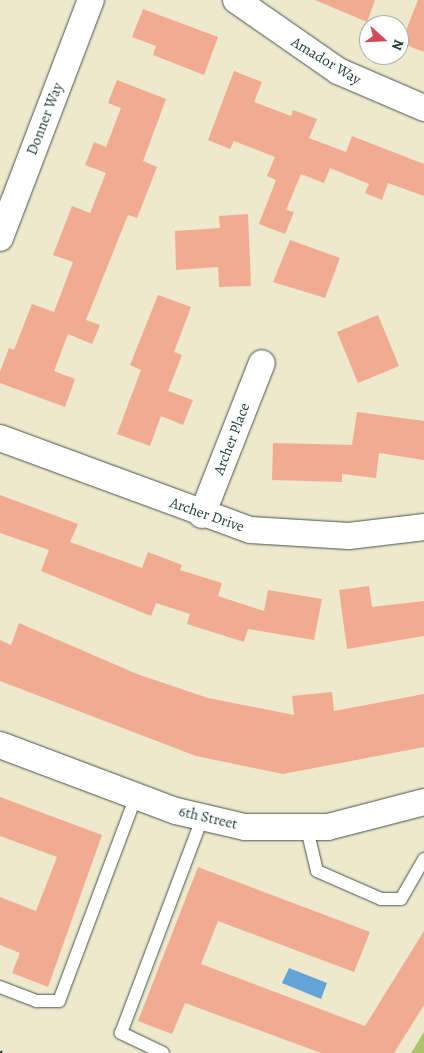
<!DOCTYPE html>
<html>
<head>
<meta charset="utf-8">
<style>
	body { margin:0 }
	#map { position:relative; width:424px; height:1053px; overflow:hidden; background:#eee8cc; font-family:Alegreya,serif }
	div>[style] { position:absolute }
	.green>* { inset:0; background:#afc367 }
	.water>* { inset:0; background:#64a3d6 }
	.building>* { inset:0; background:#f1ab91 }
	.roads { filter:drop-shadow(0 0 1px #3e574b) drop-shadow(0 0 1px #3e574b) }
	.service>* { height:12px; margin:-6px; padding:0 6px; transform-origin:6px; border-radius:6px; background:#fff }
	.minor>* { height:26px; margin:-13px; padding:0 13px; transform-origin:13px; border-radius:13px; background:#fff }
	.rail>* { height:4px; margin-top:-2px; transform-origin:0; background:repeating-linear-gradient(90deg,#1f3d34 0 8px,transparent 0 12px) }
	span { translate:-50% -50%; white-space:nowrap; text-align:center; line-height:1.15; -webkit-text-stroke:4px #fff; paint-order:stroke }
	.street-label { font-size:15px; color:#1f3d34 }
	.north { position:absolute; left:359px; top:15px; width:50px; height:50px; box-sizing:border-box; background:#fff; border:1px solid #a5b1ae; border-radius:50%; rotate:110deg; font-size:14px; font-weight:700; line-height:20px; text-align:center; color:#1f3d34 }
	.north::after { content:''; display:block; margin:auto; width:18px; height:22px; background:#d1495b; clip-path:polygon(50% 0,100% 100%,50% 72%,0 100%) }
</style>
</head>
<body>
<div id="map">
	<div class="green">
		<i style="clip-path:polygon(424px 1032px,424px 1053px,411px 1053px)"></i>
	</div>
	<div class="water">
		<i style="clip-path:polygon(289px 968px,327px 983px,321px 999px,282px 983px)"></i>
	</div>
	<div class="building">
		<i style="clip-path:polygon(315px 0,375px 0,367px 22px)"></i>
		<i style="clip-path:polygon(418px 0,424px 0,424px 52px,401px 43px)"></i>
		<i style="clip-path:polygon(143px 9px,218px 37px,204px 75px,153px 55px,156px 46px,132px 37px)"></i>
		<i style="clip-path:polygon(234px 71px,262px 82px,254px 102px,291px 116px,293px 110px,317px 119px,309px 138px,346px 152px,352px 136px,424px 164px,424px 196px,388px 183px,382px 200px,365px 193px,369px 184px,330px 168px,324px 183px,301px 174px,286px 210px,294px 212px,285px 234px,259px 224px,276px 180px,267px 176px,275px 157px,234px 141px,230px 149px,208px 140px)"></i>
		<i style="clip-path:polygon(117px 80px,166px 99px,143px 161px,157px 167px,137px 218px,128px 215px,86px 320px,100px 325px,92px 344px,68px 334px,54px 371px,75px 379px,65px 407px,0 383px,0 372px,9px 348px,14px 350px,32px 304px,54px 312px,73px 262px,53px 255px,72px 206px,90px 213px,106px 173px,85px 165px,94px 142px,106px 147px,121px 108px,108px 103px)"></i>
		<i style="clip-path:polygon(248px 214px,251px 286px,219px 287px,218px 267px,176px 270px,175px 231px,220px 228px,219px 216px)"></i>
		<i style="clip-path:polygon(290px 240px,340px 258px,325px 298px,273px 282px)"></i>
		<i style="clip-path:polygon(158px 295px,191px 307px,174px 352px,182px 355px,168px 391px,193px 400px,183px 425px,161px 416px,150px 446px,117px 434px,141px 370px,130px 365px)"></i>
		<i style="clip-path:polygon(378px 315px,399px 366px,358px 383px,337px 332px)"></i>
		<i style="clip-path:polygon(357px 412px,424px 421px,424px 460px,379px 453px,376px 478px,342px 474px,342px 482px,272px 480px,273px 443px,352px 445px)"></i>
		<i style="clip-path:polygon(0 495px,78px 524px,70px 542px,142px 568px,148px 552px,182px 565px,180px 570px,222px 583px,218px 596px,264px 611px,268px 590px,322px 599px,314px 640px,248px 629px,244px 642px,187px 624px,190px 614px,156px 603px,151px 616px,41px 571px,49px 550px,0 533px)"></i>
		<i style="clip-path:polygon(369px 586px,372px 607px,424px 601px,424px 636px,347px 649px,339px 590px)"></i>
		<i style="clip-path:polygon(19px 623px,137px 674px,208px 698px,294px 715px,292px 696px,332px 692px,334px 711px,424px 694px,424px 747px,283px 774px,196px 756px,0 681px,0 640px,11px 645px)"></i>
		<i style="clip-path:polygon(0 797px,102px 835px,48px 987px,12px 973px,20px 953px,0 945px,0 897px,36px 911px,57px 857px,0 836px)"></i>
		<i style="clip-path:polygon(198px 867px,370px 932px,354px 972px,218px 921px,201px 964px,365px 1026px,424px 931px,424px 1005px,394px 1053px,321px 1053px,185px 1003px,172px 1034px,138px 1021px)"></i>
	</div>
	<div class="roads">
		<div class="service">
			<i style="left:307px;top:829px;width:43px;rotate:76.6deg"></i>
			<i style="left:317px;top:871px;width:70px;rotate:23.6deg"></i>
			<i style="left:381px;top:899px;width:20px"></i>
			<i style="left:401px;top:899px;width:46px;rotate:-60.1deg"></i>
			<i style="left:0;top:987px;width:40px;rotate:21deg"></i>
			<i style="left:37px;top:1001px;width:22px"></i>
			<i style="left:59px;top:1001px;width:219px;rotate:-69.4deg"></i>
			<i style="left:163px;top:1053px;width:47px;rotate:-154.5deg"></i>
			<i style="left:121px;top:1033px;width:229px;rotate:-69.3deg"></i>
		</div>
		<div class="minor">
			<i style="left:236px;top:0;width:124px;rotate:34.8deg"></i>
			<i style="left:338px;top:71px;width:94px;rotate:23.3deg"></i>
			<i style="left:0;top:238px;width:255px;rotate:-69.1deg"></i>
			<i style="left:0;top:438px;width:266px;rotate:20.2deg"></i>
			<i style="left:250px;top:530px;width:99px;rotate:3.5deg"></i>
			<i style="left:349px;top:536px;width:76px;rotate:-6.8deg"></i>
			<i style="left:202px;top:515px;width:163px;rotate:-68.5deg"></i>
			<i style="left:0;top:745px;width:188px;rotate:20.6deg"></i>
			<i style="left:176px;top:811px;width:71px;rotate:13.1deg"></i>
			<i style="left:245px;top:827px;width:83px"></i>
			<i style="left:328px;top:827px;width:99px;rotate:-14.6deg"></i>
		</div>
	</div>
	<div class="rail">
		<i style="left:0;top:1052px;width:2px;rotate:27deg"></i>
	</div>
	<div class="street-label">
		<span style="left:326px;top:61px;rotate:31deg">Amador Way</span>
		<span style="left:45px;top:119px;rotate:-69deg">Donner Way</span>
		<span style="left:232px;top:439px;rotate:-69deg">Archer Place</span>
		<span style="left:207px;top:515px;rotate:19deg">Archer Drive</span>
		<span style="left:208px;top:818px;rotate:13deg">6th Street</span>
	</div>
	<div class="north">N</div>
</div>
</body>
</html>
